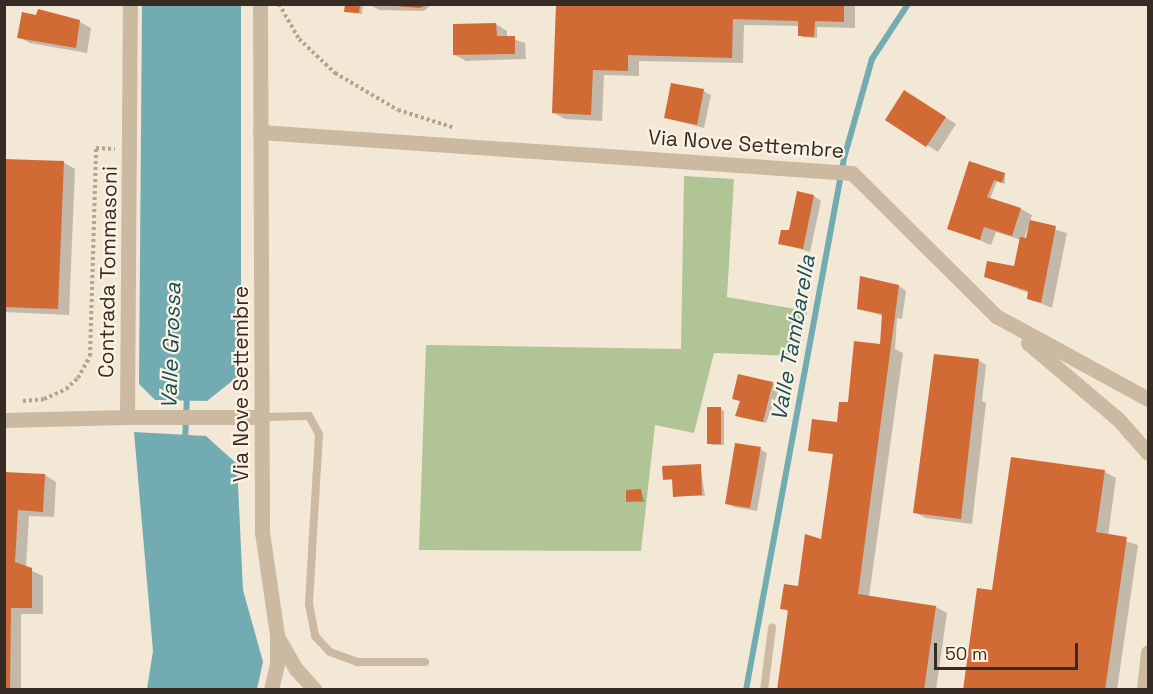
<!DOCTYPE html>
<html>
<head>
<meta charset="utf-8">
<style>
	body { margin:0 }
	#map { position:relative; width:1153px; height:694px; overflow:hidden; background:#f3e8d6; font-family:"Space Grotesk",sans-serif }
	div>[style] { position:absolute }
	.green>* { inset:0; background:#b0c495 }
	.water>* { inset:0; background:#73abb3 }
	.shadow>* { inset:0; background:#0003 }
	.stream>* { height:6px; margin:-3px; padding:0 3px; transform-origin:3px; border-radius:3px; background:#73abb3 }
	.building>* { inset:0; background:#d26a35 }
	.path>* { height:4px; margin-top:-2px; transform-origin:0; background:repeating-linear-gradient(90deg,#b8a38c 0 3px,transparent 0 6px) }
	.service>* { height:8px; margin:-4px; padding:0 4px; transform-origin:4px; border-radius:4px; background:#ccb9a1 }
	.minor>* { height:15px; margin:-7.5px; padding:0 7.5px; transform-origin:7.5px; border-radius:7.5px; background:#ccb9a1 }
	.tertiary>* { height:15px; margin:-7.5px; padding:0 7.5px; transform-origin:7.5px; border-radius:7.5px; background:#ccb9a1 }
	span { translate:-50% -50%; white-space:nowrap; text-align:center; line-height:1.15; -webkit-text-stroke:4.5px #fbf2e3; paint-order:stroke }
	.street-label { font-size:21px; color:#362c25 }
	.water-label { font-size:22px; color:#17505b; font-style:italic }
	.frame { position:absolute; inset:0; border:6px solid #362c25; pointer-events:none }
	.scale { position:absolute; left:934px; top:643px; width:144px; height:27px; box-sizing:border-box; border:3px solid #362c25; border-top:0; padding-left:8px; font-size:18px; line-height:21px; white-space:nowrap; color:#362c25; -webkit-text-stroke:4px #fbf2e3; paint-order:stroke }
</style>
</head>
<body>
<div id="map">
	<div class="green">
		<i style="clip-path:polygon(684px 176px,734px 179px,727px 297px,807px 311px,799px 356px,714px 353px,694px 433px,655px 425px,641px 551px,419px 550px,426px 345px,681px 349px)"></i>
	</div>
	<div class="water">
		<i style="clip-path:polygon(142px 5px,241px 5px,241px 374px,207px 401px,155px 400px,139px 384px)"></i>
		<i style="clip-path:polygon(134px 432px,206px 436px,237px 464px,243px 590px,263px 662px,257px 689px,147px 689px,153px 651px)"></i>
	</div>
	<div class="shadow">
		<i style="clip-path:polygon(346px 4px,363px 4px,362px 14px,346px 12px)"></i>
		<i style="clip-path:polygon(432px 4px,424px 11px,379px 10px,372px 6px)"></i>
		<i style="clip-path:polygon(557px 4px,855px 4px,855px 28px,817px 27px,817px 38px,802px 37px,799px 26px,744px 25px,743px 63px,639px 61px,639px 76px,604px 75px,602px 121px,565px 119px,554px 113px)"></i>
		<i style="clip-path:polygon(80px 22px,91px 28px,87px 53px,30px 43px,19px 37px)"></i>
		<i style="clip-path:polygon(496px 24px,507px 31px,507px 37px,525px 43px,526px 59px,466px 61px,455px 55px)"></i>
		<i style="clip-path:polygon(703px 91px,711px 95px,704px 128px,666px 118px)"></i>
		<i style="clip-path:polygon(916px 99px,956px 124px,938px 152px,887px 120px)"></i>
		<i style="clip-path:polygon(4px 160px,63px 162px,75px 169px,69px 315px,4px 312px)"></i>
		<i style="clip-path:polygon(evenodd,1005px 174px,1005px 184px,997px 181px,990px 199px,1021px 209px,1032px 215px,1030px 222px,1067px 233px,1052px 308px,1028px 298px,1029px 293px,985px 277px,1015px 268px,1021px 240px,996px 232px,991px 245px,949px 228px,961px 189px,1005px 174px,1028px 227px,1030px 228px,1028px 240px,1024px 239px,1028px 227px)"></i>
		<i style="clip-path:polygon(814px 196px,821px 201px,810px 252px,780px 243px)"></i>
		<i style="clip-path:polygon(899px 286px,906px 291px,902px 319px,897px 318px,895px 349px,903px 353px,869px 597px,936px 607px,947px 613px,936px 690px,778px 690px,789px 612px,782px 608px,800px 587px,823px 541px,834px 454px,809px 450px,838px 424px,881px 346px,884px 316px,858px 309px)"></i>
		<i style="clip-path:polygon(978px 360px,986px 365px,982px 401px,986px 403px,972px 524px,926px 518px,914px 512px)"></i>
		<i style="clip-path:polygon(772px 383px,780px 387px,766px 423px,740px 417px,741px 402px,734px 398px)"></i>
		<i style="clip-path:polygon(720px 409px,724px 411px,724px 445px,712px 445px,709px 443px)"></i>
		<i style="clip-path:polygon(760px 449px,767px 453px,757px 511px,734px 507px,726px 503px)"></i>
		<i style="clip-path:polygon(1012px 458px,1105px 472px,1116px 478px,1108px 536px,1138px 545px,1117px 690px,964px 690px,993px 592px)"></i>
		<i style="clip-path:polygon(700px 465px,705px 496px,674px 496px,673px 480px,664px 479px)"></i>
		<i style="clip-path:polygon(4px 473px,45px 475px,56px 482px,54px 517px,29px 516px,26px 568px,43px 576px,43px 614px,21px 614px,21px 690px,4px 690px)"></i>
		<i style="clip-path:polygon(641px 491px,645px 502px,628px 501px)"></i>
	</div>
	<div class="stream">
		<i style="left:185px;top:442px;width:47px;rotate:-87.6deg"></i>
		<i style="left:746px;top:690px;width:541px;rotate:-79.56deg"></i>
		<i style="left:844px;top:158px;width:103px;rotate:-74.2deg"></i>
		<i style="left:872px;top:59px;width:66px;rotate:-56.8deg"></i>
	</div>
	<div class="building">
		<i style="clip-path:polygon(345px 4px,360px 4px,359px 13px,344px 12px)"></i>
		<i style="clip-path:polygon(371px 4px,429px 4px,420px 8px)"></i>
		<i style="clip-path:polygon(556px 4px,844px 4px,844px 22px,815px 21px,814px 37px,798px 36px,798px 21px,733px 19px,732px 58px,628px 55px,628px 71px,593px 70px,591px 115px,552px 113px)"></i>
		<i style="clip-path:polygon(38px 9px,80px 20px,76px 48px,17px 38px,22px 12px,36px 15px)"></i>
		<i style="clip-path:polygon(496px 23px,497px 36px,515px 36px,515px 54px,453px 55px,453px 24px)"></i>
		<i style="clip-path:polygon(671px 83px,704px 89px,697px 125px,664px 118px)"></i>
		<i style="clip-path:polygon(904px 90px,946px 117px,926px 147px,885px 120px)"></i>
		<i style="clip-path:polygon(4px 159px,64px 161px,58px 309px,4px 307px)"></i>
		<i style="clip-path:polygon(969px 161px,1005px 173px,1002px 183px,994px 180px,987px 197px,1021px 208px,1012px 236px,984px 227px,980px 240px,947px 229px)"></i>
		<i style="clip-path:polygon(797px 191px,814px 195px,803px 249px,778px 244px,781px 230px,789px 230px)"></i>
		<i style="clip-path:polygon(1030px 220px,1056px 226px,1041px 303px,1027px 299px,1028px 291px,984px 277px,987px 261px,1014px 266px,1020px 237px,1026px 238px)"></i>
		<i style="clip-path:polygon(860px 276px,899px 285px,858px 594px,936px 606px,924px 690px,777px 690px,788px 610px,780px 609px,784px 584px,798px 586px,805px 534px,821px 539px,833px 454px,808px 451px,812px 419px,837px 422px,839px 402px,848px 402px,854px 341px,880px 344px,882px 314px,857px 309px)"></i>
		<i style="clip-path:polygon(934px 354px,979px 359px,961px 519px,913px 513px)"></i>
		<i style="clip-path:polygon(738px 374px,773px 382px,763px 422px,735px 416px,740px 401px,732px 399px)"></i>
		<i style="clip-path:polygon(707px 407px,721px 407px,721px 444px,707px 444px)"></i>
		<i style="clip-path:polygon(735px 443px,761px 447px,750px 508px,725px 504px)"></i>
		<i style="clip-path:polygon(1011px 457px,1105px 470px,1096px 532px,1127px 537px,1105px 690px,963px 690px,977px 588px,992px 590px)"></i>
		<i style="clip-path:polygon(701px 464px,702px 495px,673px 497px,672px 479px,663px 480px,662px 466px)"></i>
		<i style="clip-path:polygon(4px 472px,45px 474px,43px 512px,18px 510px,15px 562px,32px 568px,32px 608px,11px 608px,10px 690px,4px 690px)"></i>
		<i style="clip-path:polygon(641px 489px,642px 501px,626px 502px,626px 490px)"></i>
	</div>
	<div class="path">
		<i style="left:279px;top:4px;width:40px;rotate:60.3deg"></i>
		<i style="left:299px;top:39px;width:50px;rotate:43.4deg"></i>
		<i style="left:335px;top:73px;width:73px;rotate:30.4deg"></i>
		<i style="left:398px;top:110px;width:57px;rotate:17.5deg"></i>
		<i style="left:23px;top:401px;width:21px;rotate:-5deg"></i>
		<i style="left:44px;top:399px;width:24px;rotate:-24deg"></i>
		<i style="left:66px;top:389px;width:16px;rotate:-43deg"></i>
		<i style="left:78px;top:378px;width:25px;rotate:-61deg"></i>
		<i style="left:90px;top:356px;width:208px;rotate:-88.3deg"></i>
		<i style="left:96px;top:148px;width:19px;rotate:3deg"></i>
	</div>
	<div class="service">
		<i style="left:263px;top:417px;width:46px;rotate:-1.2deg"></i>
		<i style="left:309px;top:416px;width:21px;rotate:61deg"></i>
		<i style="left:319px;top:434px;width:170px;rotate:93.4deg"></i>
		<i style="left:309px;top:604px;width:33px;rotate:79deg"></i>
		<i style="left:315px;top:636px;width:22px;rotate:47deg"></i>
		<i style="left:330px;top:652px;width:30px;rotate:20deg"></i>
		<i style="left:358px;top:662px;width:67px"></i>
		<i style="left:764px;top:690px;width:63px;rotate:-82.6deg"></i>
	</div>
	<div class="minor">
		<i style="left:260px;top:132px;width:593px;rotate:3.96deg"></i>
		<i style="left:852px;top:173px;width:203px;rotate:44.8deg"></i>
		<i style="left:996px;top:316px;width:173px;rotate:28.6deg"></i>
		<i style="left:1028px;top:343px;width:118px;rotate:40.2deg"></i>
		<i style="left:1118px;top:419px;width:45px;rotate:48.6deg"></i>
		<i style="left:127px;top:417px;width:136px"></i>
		<i style="left:4px;top:420px;width:123px;rotate:-1.4deg"></i>
		<i style="left:127px;top:417px;width:413px;rotate:-89.6deg"></i>
		<i style="left:1144px;top:690px;width:38px;rotate:-84deg"></i>
	</div>
	<div class="tertiary">
		<i style="left:260px;top:4px;width:528px;rotate:89.78deg"></i>
		<i style="left:262px;top:532px;width:104px;rotate:81.7deg"></i>
		<i style="left:277px;top:635px;width:29px;rotate:90deg"></i>
		<i style="left:277px;top:664px;width:27px;rotate:103deg"></i>
		<i style="left:278px;top:638px;width:36px;rotate:60deg"></i>
		<i style="left:296px;top:669px;width:28px;rotate:48deg"></i>
	</div>
	<div class="street-label">
		<span style="left:746px;top:144px;rotate:4deg">Via Nove Settembre</span>
		<span style="left:108px;top:272px;rotate:-89deg">Contrada Tommasoni</span>
		<span style="left:241px;top:384px;rotate:-90deg">Via Nove Settembre</span>
	</div>
	<div class="water-label">
		<span style="left:793px;top:338px;rotate:-80deg">Valle Tambarella</span>
		<span style="left:171px;top:346px;rotate:-88deg">Valle Grossa</span>
	</div>
	<div class="frame"></div>
	<div class="scale">50 m</div>
</div>
</body>
</html>
